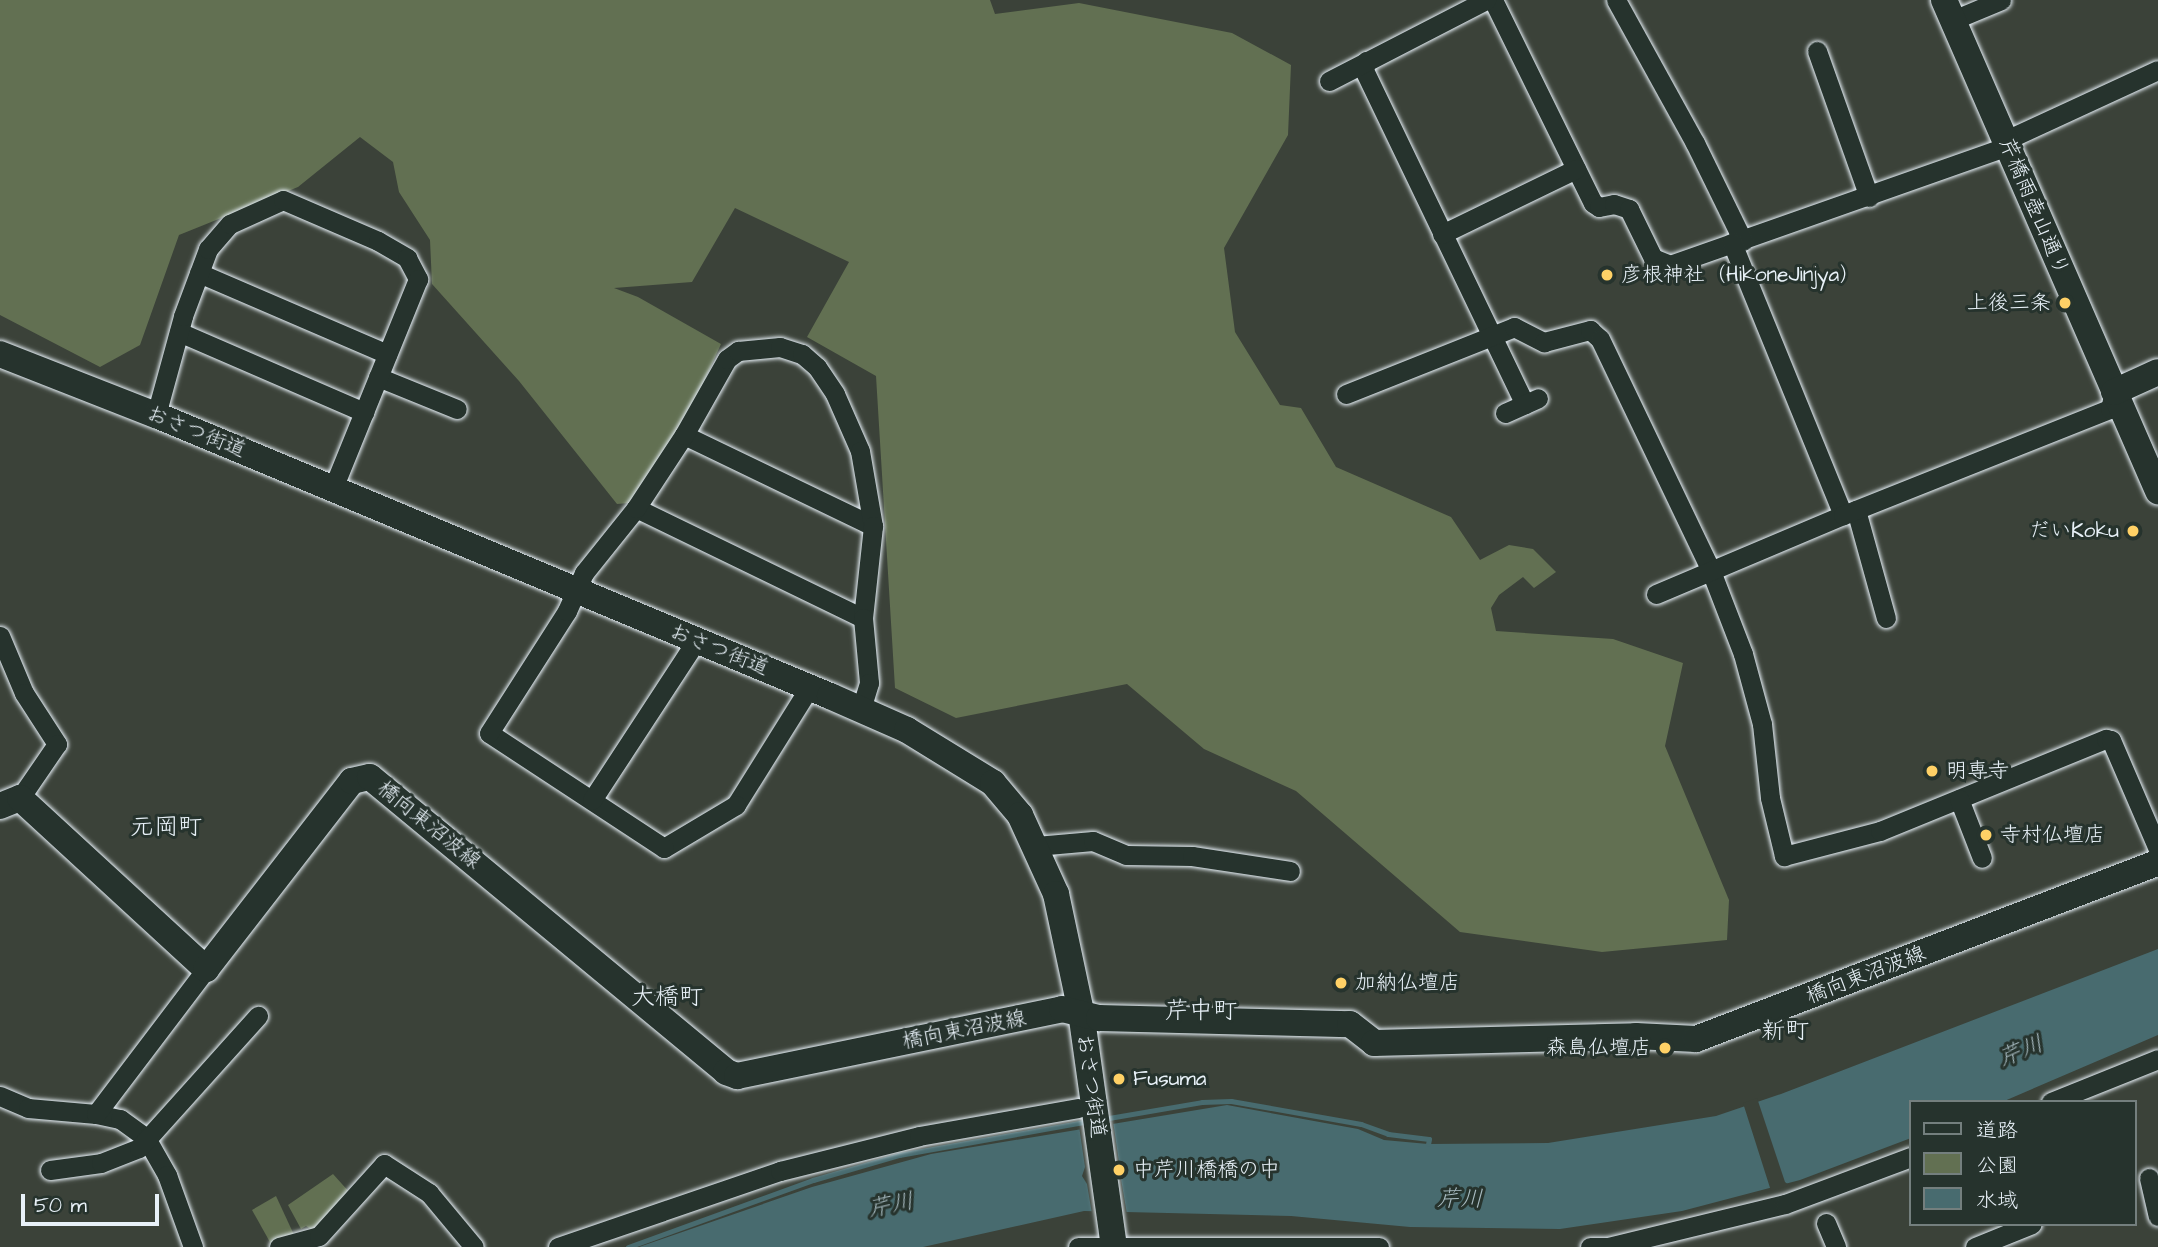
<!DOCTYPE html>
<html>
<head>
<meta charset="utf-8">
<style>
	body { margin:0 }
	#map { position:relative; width:2158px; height:1247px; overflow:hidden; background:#3b4239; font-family:"Architects Daughter","Klee One",sans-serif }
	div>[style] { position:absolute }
	.green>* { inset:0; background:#627052 }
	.water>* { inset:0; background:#486b6f }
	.pier>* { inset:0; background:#3b4239 }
	.stream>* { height:5px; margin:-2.5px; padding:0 2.5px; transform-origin:2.5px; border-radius:2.5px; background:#486b6f }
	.roads { filter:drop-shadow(0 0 2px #e8f1f8) drop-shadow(0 0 2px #e8f1f8) }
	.street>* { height:19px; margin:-9.5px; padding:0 9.5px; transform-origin:9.5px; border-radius:9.5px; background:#26332d }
	.secondary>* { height:26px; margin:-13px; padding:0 13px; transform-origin:13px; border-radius:13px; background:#26332d }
	.dots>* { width:19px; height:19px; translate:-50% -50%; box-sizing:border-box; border:4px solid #26332d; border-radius:50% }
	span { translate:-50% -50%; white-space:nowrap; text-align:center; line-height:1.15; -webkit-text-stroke:6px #26332d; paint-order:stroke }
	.street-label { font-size:21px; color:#e8f1f8 }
	.poi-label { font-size:21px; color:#e8f1f8 }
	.left { translate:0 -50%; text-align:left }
	.right { translate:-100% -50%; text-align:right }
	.water-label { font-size:23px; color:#a8bbc1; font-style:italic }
	.quarter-label { font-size:24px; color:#e8f1f8 }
	.legend { position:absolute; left:1909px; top:1100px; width:228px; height:126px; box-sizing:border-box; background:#26332d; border:2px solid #747f7e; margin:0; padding:9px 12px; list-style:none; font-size:21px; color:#e8f1f8 }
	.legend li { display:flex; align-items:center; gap:14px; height:35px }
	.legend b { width:35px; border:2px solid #747f7e }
	.scale { position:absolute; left:21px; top:1194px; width:138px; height:32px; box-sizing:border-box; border:4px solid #e8f1f8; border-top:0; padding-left:9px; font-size:21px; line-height:24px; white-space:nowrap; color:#e8f1f8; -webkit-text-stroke:5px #26332d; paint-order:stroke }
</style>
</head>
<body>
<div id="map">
	<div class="green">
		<i style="clip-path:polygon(0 0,990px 0,995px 14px,1079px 3px,1232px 33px,1291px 65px,1288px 135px,1224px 248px,1235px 332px,1280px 405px,1301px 408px,1336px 467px,1451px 517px,1480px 560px,1509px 545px,1533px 549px,1556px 572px,1534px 588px,1523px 577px,1499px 595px,1491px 608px,1496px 631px,1613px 639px,1683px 663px,1665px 746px,1729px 900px,1727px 940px,1602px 952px,1460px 932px,1296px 791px,1204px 749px,1127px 684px,956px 718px,895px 688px,876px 376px,807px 337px,849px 262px,735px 208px,692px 282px,614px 288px,638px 297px,721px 344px,681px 432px,629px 503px,617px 504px,519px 381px,432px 284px,430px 240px,399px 192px,393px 162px,360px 137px,298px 187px,179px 235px,140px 345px,100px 367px,0 315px)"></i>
		<i style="clip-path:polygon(333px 1174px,351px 1194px,315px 1232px,306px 1226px,301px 1229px,288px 1205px)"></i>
		<i style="clip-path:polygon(276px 1196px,295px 1237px,271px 1244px,252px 1210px)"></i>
	</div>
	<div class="water">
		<i style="clip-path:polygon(2158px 949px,2158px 1035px,2002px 1102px,1911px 1102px,1911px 1138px,1800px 1180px,1682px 1211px,1560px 1229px,1410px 1227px,1291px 1216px,1084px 1211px,923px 1247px,639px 1247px,812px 1187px,931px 1154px,1227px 1105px,1358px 1129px,1384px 1140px,1428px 1144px,1548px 1143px,1716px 1116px,1781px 1094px)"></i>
	</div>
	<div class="pier">
		<i style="clip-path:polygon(1757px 1098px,1785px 1182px,1790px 1186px,1771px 1191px,1743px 1103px)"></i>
		<i style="clip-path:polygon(1113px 1121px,1119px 1162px,1125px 1169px,1121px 1179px,1127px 1214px,1092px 1214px,1087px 1184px,1082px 1176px,1085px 1167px,1079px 1126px)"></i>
	</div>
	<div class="stream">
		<i style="left:1103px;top:1119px;width:100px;rotate:-9.7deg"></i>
		<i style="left:1202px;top:1102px;width:29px;rotate:-2deg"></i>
		<i style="left:1231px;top:1101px;width:132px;rotate:10deg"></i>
		<i style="left:1361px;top:1124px;width:29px;rotate:20deg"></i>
		<i style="left:1388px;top:1134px;width:41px;rotate:7deg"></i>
		<i style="left:1429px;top:1139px;width:5px;rotate:101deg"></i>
		<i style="left:628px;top:1247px;width:197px;rotate:-19.9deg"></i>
		<i style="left:813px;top:1180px;width:90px;rotate:-16.2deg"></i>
		<i style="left:899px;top:1155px;width:193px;rotate:-10.1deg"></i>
	</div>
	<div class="roads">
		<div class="street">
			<i style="left:1493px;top:0;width:226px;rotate:63.8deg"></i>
			<i style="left:1593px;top:203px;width:7px;rotate:34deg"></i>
			<i style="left:1599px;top:207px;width:15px;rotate:-11deg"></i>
			<i style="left:1614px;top:204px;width:16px;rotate:18deg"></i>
			<i style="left:1629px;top:209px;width:55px;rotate:63.9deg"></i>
			<i style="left:1653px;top:258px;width:18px;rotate:22deg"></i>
			<i style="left:1670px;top:265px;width:358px;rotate:-19.4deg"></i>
			<i style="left:2008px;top:146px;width:12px;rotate:-55deg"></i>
			<i style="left:2015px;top:136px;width:157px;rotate:-24.8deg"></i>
			<i style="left:1616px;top:0;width:163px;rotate:61.1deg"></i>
			<i style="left:1695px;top:143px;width:109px;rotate:63.9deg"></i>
			<i style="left:1953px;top:20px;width:52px;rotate:-22.6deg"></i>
			<i style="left:1817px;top:51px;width:155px;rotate:70.4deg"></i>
			<i style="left:1366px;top:61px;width:9px;rotate:103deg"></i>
			<i style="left:1364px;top:70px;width:371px;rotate:64.3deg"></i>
			<i style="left:1329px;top:81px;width:177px;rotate:-27.3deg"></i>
			<i style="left:1442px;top:234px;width:149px;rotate:-25.9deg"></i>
			<i style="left:1732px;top:243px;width:294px;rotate:67.8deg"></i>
			<i style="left:199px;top:273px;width:205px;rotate:23.3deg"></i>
			<i style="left:179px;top:332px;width:202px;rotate:23.4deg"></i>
			<i style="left:378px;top:377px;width:85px;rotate:22.1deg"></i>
			<i style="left:1346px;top:394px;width:181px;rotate:-21.7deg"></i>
			<i style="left:1514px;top:327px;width:34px;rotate:27deg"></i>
			<i style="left:1544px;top:342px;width:48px;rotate:-14.6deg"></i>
			<i style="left:1590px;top:330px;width:13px;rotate:42deg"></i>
			<i style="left:1600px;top:339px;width:257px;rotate:64.4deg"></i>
			<i style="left:1711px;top:571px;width:89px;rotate:68.9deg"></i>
			<i style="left:1743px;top:654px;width:73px;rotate:74.8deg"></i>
			<i style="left:1762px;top:724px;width:74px;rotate:83.8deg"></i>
			<i style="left:1770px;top:798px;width:60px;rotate:76.4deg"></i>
			<i style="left:1784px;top:856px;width:99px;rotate:-14.6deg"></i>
			<i style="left:1880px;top:831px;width:244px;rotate:-22.2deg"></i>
			<i style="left:2106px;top:739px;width:5px;rotate:11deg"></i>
			<i style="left:2111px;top:740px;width:119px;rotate:66.7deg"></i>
			<i style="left:1505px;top:413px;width:36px;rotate:-24deg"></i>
			<i style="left:156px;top:415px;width:103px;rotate:-74.7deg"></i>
			<i style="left:183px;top:316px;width:72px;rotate:-69.5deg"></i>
			<i style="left:208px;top:249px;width:33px;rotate:-49deg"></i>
			<i style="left:230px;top:224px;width:58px;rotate:-24.4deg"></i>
			<i style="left:283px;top:200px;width:103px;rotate:23.3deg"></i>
			<i style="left:378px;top:241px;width:34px;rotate:30deg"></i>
			<i style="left:407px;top:258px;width:24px;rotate:62deg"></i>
			<i style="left:418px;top:279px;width:226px;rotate:112.1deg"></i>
			<i style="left:684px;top:435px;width:210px;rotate:25.7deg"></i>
			<i style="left:636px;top:508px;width:252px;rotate:25.9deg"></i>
			<i style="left:1856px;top:510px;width:112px;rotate:74.5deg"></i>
			<i style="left:1656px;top:594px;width:203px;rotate:-22.9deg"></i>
			<i style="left:1843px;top:515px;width:287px;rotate:-21.7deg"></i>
			<i style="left:2110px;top:409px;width:17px;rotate:-77deg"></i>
			<i style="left:0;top:636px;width:62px;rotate:67.2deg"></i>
			<i style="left:24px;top:693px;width:61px;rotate:57.1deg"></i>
			<i style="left:57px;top:744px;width:65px;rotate:124.4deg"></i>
			<i style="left:809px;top:688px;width:138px;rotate:122deg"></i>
			<i style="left:736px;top:805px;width:84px;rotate:149.2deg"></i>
			<i style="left:664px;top:848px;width:209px;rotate:-146.7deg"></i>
			<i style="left:489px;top:733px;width:145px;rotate:-57.4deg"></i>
			<i style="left:567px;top:611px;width:42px;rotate:-65.9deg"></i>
			<i style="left:584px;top:573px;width:83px;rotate:-51.3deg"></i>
			<i style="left:636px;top:508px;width:87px;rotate:-56.7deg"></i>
			<i style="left:684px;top:435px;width:87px;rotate:-60.5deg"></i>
			<i style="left:727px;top:359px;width:14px;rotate:-36deg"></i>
			<i style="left:738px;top:351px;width:42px;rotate:-5.4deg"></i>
			<i style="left:780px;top:347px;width:23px;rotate:18deg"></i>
			<i style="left:802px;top:354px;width:20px;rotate:41deg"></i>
			<i style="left:817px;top:367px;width:32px;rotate:56deg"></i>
			<i style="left:835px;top:394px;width:62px;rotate:66.3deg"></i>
			<i style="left:860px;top:451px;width:76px;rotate:80.2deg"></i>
			<i style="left:873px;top:526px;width:93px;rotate:96.2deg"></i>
			<i style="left:863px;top:618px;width:65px;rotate:84.7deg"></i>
			<i style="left:869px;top:683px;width:28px;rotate:107deg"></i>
			<i style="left:1959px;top:799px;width:63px;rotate:68.7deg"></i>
			<i style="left:592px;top:800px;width:190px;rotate:-56.8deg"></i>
			<i style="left:1036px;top:846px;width:57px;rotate:-5deg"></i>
			<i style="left:1093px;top:841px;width:36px;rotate:23deg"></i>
			<i style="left:1126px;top:855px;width:66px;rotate:0.9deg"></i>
			<i style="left:1192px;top:856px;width:99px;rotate:8.7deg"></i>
			<i style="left:0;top:1096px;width:30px;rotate:23deg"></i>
			<i style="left:28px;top:1108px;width:68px;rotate:5deg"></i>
			<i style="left:96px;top:1114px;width:25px;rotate:12deg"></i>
			<i style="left:120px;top:1119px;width:32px;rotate:36deg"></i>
			<i style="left:146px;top:1138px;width:43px;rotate:60.4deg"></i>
			<i style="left:167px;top:1175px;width:77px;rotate:70.1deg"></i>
			<i style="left:2051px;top:1102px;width:115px;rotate:-21.9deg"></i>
			<i style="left:96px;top:1114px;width:182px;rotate:-52.8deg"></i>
			<i style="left:50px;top:1170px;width:51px;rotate:-7.8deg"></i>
			<i style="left:101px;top:1163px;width:41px;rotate:-21.5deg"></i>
			<i style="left:139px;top:1148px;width:178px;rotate:-48deg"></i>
			<i style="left:2149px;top:1178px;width:39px;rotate:77deg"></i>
			<i style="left:1826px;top:1223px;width:26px;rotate:67deg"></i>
			<i style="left:279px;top:1247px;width:41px;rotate:-15.4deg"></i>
			<i style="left:319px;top:1236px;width:97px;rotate:-47.9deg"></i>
			<i style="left:384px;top:1164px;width:54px;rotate:32.8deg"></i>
			<i style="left:429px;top:1193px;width:70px;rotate:50.2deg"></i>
			<i style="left:558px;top:1247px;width:235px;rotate:-18.9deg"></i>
			<i style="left:780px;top:1171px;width:143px;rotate:-14.1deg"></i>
			<i style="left:919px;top:1136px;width:161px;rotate:-10deg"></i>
			<i style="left:1078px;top:1247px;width:301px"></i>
			<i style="left:1590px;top:1247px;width:18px"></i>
			<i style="left:1608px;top:1247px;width:182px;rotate:-13.7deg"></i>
			<i style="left:1785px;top:1204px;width:134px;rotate:-20.5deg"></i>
			<i style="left:1975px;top:1247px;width:61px;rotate:-22deg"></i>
		</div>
		<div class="secondary">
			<i style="left:1944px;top:0;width:536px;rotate:66.45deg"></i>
			<i style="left:0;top:354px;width:168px;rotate:21.4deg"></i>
			<i style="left:156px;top:415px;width:730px;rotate:22.63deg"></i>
			<i style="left:830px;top:696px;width:84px;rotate:23.8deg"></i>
			<i style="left:907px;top:730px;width:101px;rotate:31.6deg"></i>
			<i style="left:993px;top:783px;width:42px;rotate:49.8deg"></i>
			<i style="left:1020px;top:815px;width:87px;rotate:65.5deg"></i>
			<i style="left:1056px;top:894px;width:121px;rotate:78deg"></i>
			<i style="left:1081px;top:1012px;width:237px;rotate:82deg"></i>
			<i style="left:2114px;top:392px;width:48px;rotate:-24.4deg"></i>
			<i style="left:0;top:806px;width:22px;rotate:-22deg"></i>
			<i style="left:20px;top:798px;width:253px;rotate:42.6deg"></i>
			<i style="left:206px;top:969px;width:238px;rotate:-52.2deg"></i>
			<i style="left:352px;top:781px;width:18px;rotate:-13deg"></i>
			<i style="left:370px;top:777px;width:462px;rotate:39.6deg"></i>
			<i style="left:726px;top:1072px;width:12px;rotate:20deg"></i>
			<i style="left:737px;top:1076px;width:332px;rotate:-11.6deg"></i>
			<i style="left:1062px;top:1009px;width:38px;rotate:14deg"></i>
			<i style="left:1099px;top:1018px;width:251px;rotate:1.4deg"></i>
			<i style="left:1350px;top:1024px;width:31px;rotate:38deg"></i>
			<i style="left:1374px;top:1043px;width:262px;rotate:-1.5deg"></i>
			<i style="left:1636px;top:1036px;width:60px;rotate:2.9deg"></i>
			<i style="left:1696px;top:1039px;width:494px;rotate:-20.9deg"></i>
		</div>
	</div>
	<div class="dots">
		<i style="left:1607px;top:275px;background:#ffd166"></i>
		<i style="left:2065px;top:303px;background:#ffd166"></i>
		<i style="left:2133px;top:531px;background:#ffd166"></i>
		<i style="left:1932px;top:771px;background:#ffd166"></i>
		<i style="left:1986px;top:835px;background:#ffd166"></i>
		<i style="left:1341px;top:983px;background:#ffd166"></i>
		<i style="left:1665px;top:1048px;background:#ffd166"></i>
		<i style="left:1119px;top:1079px;background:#ffd166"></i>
		<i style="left:1119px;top:1170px;background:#ffd166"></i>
	</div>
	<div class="street-label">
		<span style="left:2034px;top:207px;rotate:67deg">芹橋雨壺山通り</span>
		<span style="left:196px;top:432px;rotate:22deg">おさつ街道</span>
		<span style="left:719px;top:650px;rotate:22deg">おさつ街道</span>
		<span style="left:429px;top:825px;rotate:39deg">橋向東沼波線</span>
		<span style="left:1866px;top:975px;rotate:-21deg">橋向東沼波線</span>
		<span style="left:964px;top:1030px;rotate:-11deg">橋向東沼波線</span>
		<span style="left:1091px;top:1086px;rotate:82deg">おさつ街道</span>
	</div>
	<div class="poi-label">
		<span class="left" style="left:1621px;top:275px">彦根神社（HikoneJinjya）</span>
		<span class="right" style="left:2051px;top:303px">上後三条</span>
		<span class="right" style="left:2119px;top:531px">だいKoku</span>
		<span class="left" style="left:1946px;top:771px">明専寺</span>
		<span class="left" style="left:2000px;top:835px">寺村仏壇店</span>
		<span class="left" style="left:1355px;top:983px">加納仏壇店</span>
		<span class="right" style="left:1651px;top:1048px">森島仏壇店</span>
		<span class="left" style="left:1133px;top:1079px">Fusuma</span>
		<span class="left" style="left:1133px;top:1170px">中芹川橋橋の中</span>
	</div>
	<div class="water-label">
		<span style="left:2021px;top:1051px;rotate:-22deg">芹川</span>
		<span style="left:1460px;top:1199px;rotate:1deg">芹川</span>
		<span style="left:891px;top:1205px;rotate:-11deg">芹川</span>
	</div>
	<div class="quarter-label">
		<span style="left:166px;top:828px">元岡町</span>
		<span style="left:667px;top:998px">大橋町</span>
		<span style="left:1201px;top:1012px">芹中町</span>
		<span style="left:1785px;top:1032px">新町</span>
	</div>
	<ul class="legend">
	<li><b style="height:9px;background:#26332d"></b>道路</li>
	<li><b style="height:19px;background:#627052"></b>公園</li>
	<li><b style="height:19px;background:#486b6f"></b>水域</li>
	</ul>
	<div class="scale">50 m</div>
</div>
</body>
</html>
